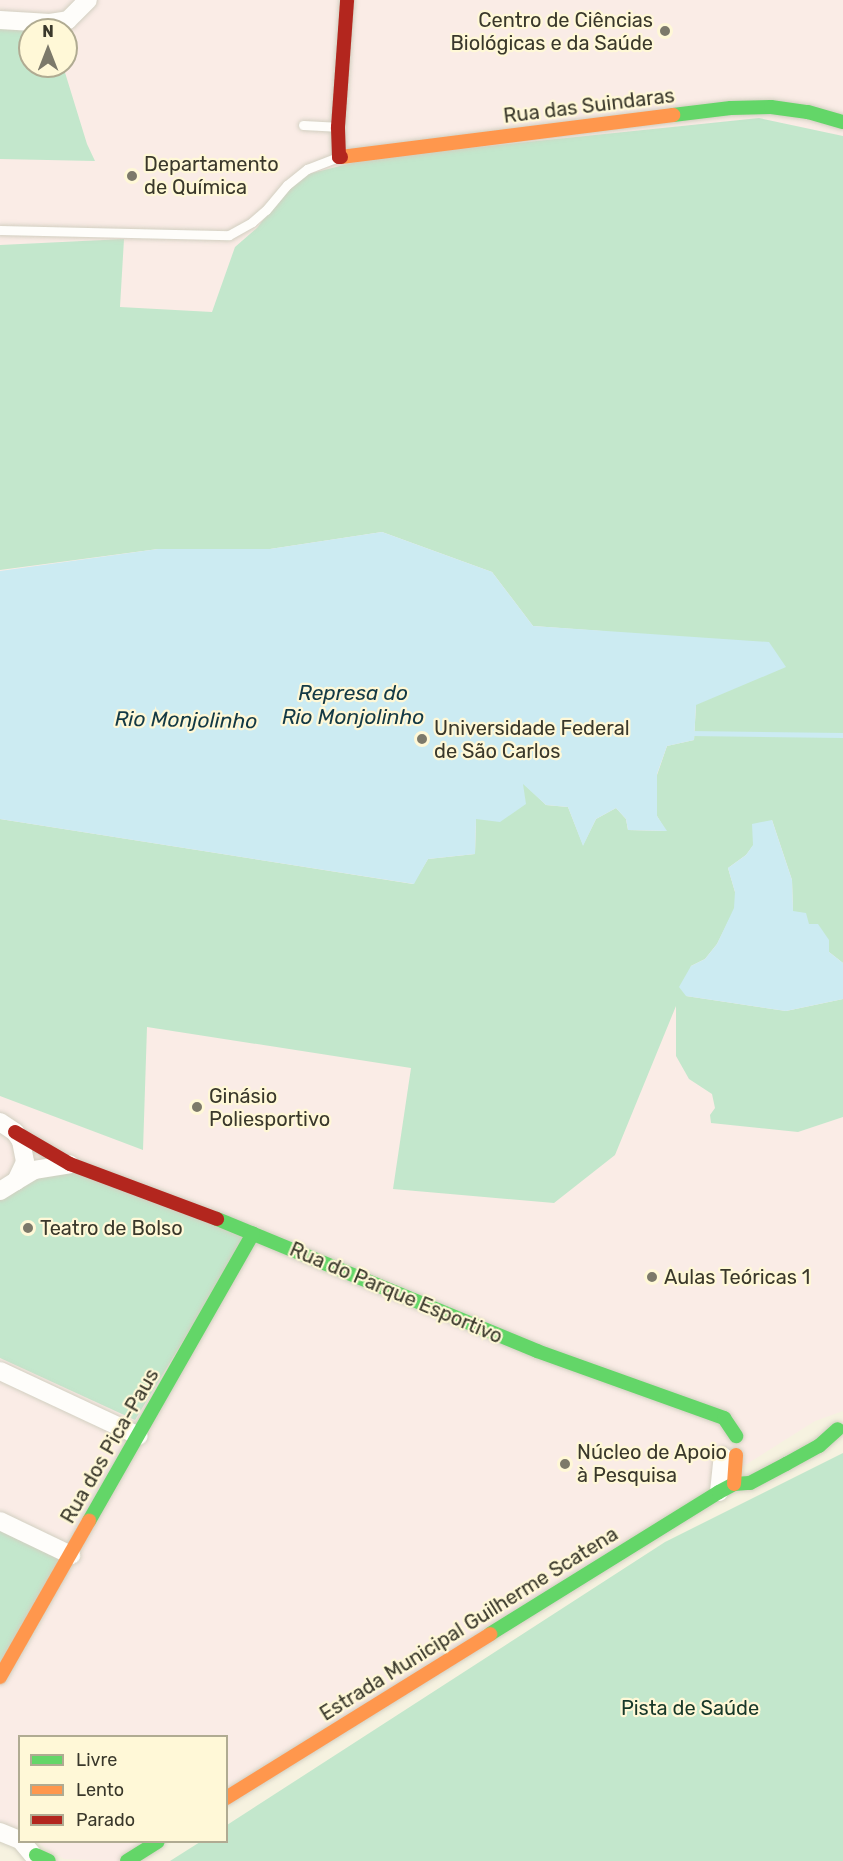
<!DOCTYPE html>
<html>
<head>
<meta charset="utf-8">
<style>
	body { margin:0 }
	#map { position:relative; width:843px; height:1861px; overflow:hidden; background:#f6f2e0; font-family:Rubik,sans-serif }
	div>[style] { position:absolute }
	.education>* { inset:0; background:#faece6 }
	.green>* { inset:0; background:#c3e7cc }
	.water>* { inset:0; background:#ccebf2 }
	.stream>* { height:5px; margin:-2.5px; padding:0 2.5px; transform-origin:2.5px; border-radius:2.5px; background:#ccebf2 }
	.roads { filter:drop-shadow(0 0 2px #d2cfc1) drop-shadow(0 0 2px #d2cfc1) }
	.lane>* { height:9px; margin:-4.5px; padding:0 4.5px; transform-origin:4.5px; border-radius:4.5px; background:#fefdfa }
	.street>* { height:18px; margin:-9px; padding:0 9px; transform-origin:9px; border-radius:9px; background:#fefdfa }
	.fast>* { height:14px; margin:-7px; padding:0 7px; transform-origin:7px; border-radius:7px; background:#63d668 }
	.slow>* { height:14px; margin:-7px; padding:0 7px; transform-origin:7px; border-radius:7px; background:#ff974d }
	.jam>* { height:14px; margin:-7px; padding:0 7px; transform-origin:7px; border-radius:7px; background:#b3261e }
	.dots>* { width:16px; height:16px; translate:-50% -50%; box-sizing:border-box; border:3px solid #fff8d7; border-radius:50% }
	span { translate:-50% -50%; white-space:nowrap; text-align:center; line-height:1.15; -webkit-text-stroke:4.5px #fff8d7; paint-order:stroke }
	.poi-label { font-size:20px; color:#3a382b }
	.right { translate:-100% -50%; text-align:right }
	.left { translate:0 -50%; text-align:left }
	.street-label { font-size:20px; color:#3a382b }
	.park-label { font-size:20px; color:#183829 }
	.water-label { font-size:21px; color:#133945; font-style:italic }
	.legend { position:absolute; left:18px; top:1735px; width:210px; height:108px; box-sizing:border-box; background:#fff8d7; border:2px solid #b0ab92; margin:0; padding:8px 10px; list-style:none; font-size:18px; color:#3a382b }
	.legend li { display:flex; align-items:center; gap:12px; height:30px }
	.legend b { width:30px; border:2px solid #b0ab92 }
	.north { position:absolute; left:18px; top:18px; width:60px; height:60px; box-sizing:border-box; background:#fff8d7; border:2px solid #b0ab92; border-radius:50%; rotate:0deg; font-size:16px; font-weight:700; line-height:24px; text-align:center; color:#3a382b }
	.north::after { content:''; display:block; margin:auto; width:21px; height:27px; background:#7c796a; clip-path:polygon(50% 0,100% 100%,50% 72%,0 100%) }
</style>
</head>
<body>
<div id="map">
	<div class="education">
		<i style="clip-path:polygon(evenodd,0 0,843px 0,843px 1411px,815px 1421px,227px 1792px,226px 1736px,20px 1736px,19px 1831px,0 1826px,0 0,30px 30px,66px 30px,66px 66px,30px 66px,30px 30px)"></i>
		<i style="clip-path:polygon(36px 1842px,148px 1842px,118px 1861px,64px 1859px)"></i>
	</div>
	<div class="green">
		<i style="clip-path:polygon(0 20px,30px 30px,30px 66px,63px 66px,87px 144px,95px 161px,0 159px)"></i>
		<i style="clip-path:polygon(759px 118px,843px 136px,843px 963px,829px 952px,809px 925px,793px 912px,792px 880px,772px 820px,746px 855px,728px 868px,735px 892px,735px 908px,717px 944px,705px 959px,691px 966px,686px 996px,786px 1011px,843px 999px,843px 1117px,798px 1132px,711px 1123px,710px 1115px,715px 1108px,712px 1094px,689px 1079px,676px 1056px,676px 1006px,615px 1155px,554px 1203px,393px 1189px,411px 1068px,147px 1027px,143px 1150px,0 1096px,0 819px,413px 884px,428px 859px,475px 854px,476px 819px,523px 783px,546px 805px,568px 807px,583px 845px,596px 819px,616px 808px,626px 819px,628px 830px,666px 831px,657px 816px,657px 775px,667px 746px,694px 740px,696px 705px,602px 631px,533px 626px,492px 572px,382px 532px,270px 549px,158px 549px,0 570px,0 245px,124px 239px,120px 307px,212px 312px,235px 247px,257px 228px,296px 177px,372px 158px)"></i>
		<i style="clip-path:polygon(64px 1165px,247px 1236px,135px 1420px,0 1358px,0 1191px)"></i>
		<i style="clip-path:polygon(843px 1453px,843px 1861px,170px 1861px,200px 1842px,226px 1842px,227px 1825px,665px 1542px)"></i>
		<i style="clip-path:polygon(0 1527px,63px 1559px,0 1667px)"></i>
	</div>
	<div class="water">
		<i style="clip-path:polygon(382px 532px,492px 572px,533px 626px,769px 642px,786px 667px,696px 705px,694px 740px,667px 746px,657px 774px,657px 816px,667px 831px,628px 830px,626px 819px,616px 808px,596px 819px,583px 846px,568px 807px,546px 805px,523px 784px,526px 804px,500px 822px,476px 819px,475px 854px,428px 859px,414px 884px,0 819px,0 571px,158px 549px,270px 549px)"></i>
		<i style="clip-path:polygon(772px 820px,792px 880px,793px 911px,806px 913px,809px 924px,818px 924px,829px 940px,829px 952px,843px 963px,843px 999px,786px 1011px,686px 996px,679px 987px,691px 966px,705px 959px,717px 944px,734px 908px,735px 892px,728px 868px,746px 855px,753px 845px,752px 824px)"></i>
	</div>
	<div class="stream">
		<i style="left:689px;top:733px;width:154px;rotate:0.7deg"></i>
	</div>
	<div class="roads">
		<div class="lane">
			<i style="left:303px;top:125px;width:33px;rotate:3deg"></i>
			<i style="left:0;top:230px;width:229px;rotate:1.3deg"></i>
			<i style="left:229px;top:235px;width:26px;rotate:-29deg"></i>
			<i style="left:252px;top:222px;width:18px;rotate:-41deg"></i>
			<i style="left:266px;top:210px;width:33px;rotate:-50deg"></i>
			<i style="left:287px;top:185px;width:26px;rotate:-39deg"></i>
			<i style="left:307px;top:169px;width:34px;rotate:-21deg"></i>
		</div>
		<div class="street">
			<i style="left:0;top:20px;width:50px;rotate:3.4deg"></i>
			<i style="left:50px;top:23px;width:18px;rotate:-9deg"></i>
			<i style="left:68px;top:20px;width:28px;rotate:-45deg"></i>
			<i style="left:0;top:1122px;width:18px;rotate:34deg"></i>
			<i style="left:15px;top:1132px;width:11px;rotate:56deg"></i>
			<i style="left:21px;top:1141px;width:21px;rotate:79deg"></i>
			<i style="left:25px;top:1162px;width:21px;rotate:115deg"></i>
			<i style="left:16px;top:1181px;width:19px;rotate:148deg"></i>
			<i style="left:16px;top:1181px;width:21px;rotate:-31deg"></i>
			<i style="left:34px;top:1170px;width:36px;rotate:-9deg"></i>
			<i style="left:0;top:1371px;width:153px;rotate:25.1deg"></i>
			<i style="left:719px;top:1492px;width:36px;rotate:-84deg"></i>
			<i style="left:0;top:1521px;width:79px;rotate:25.6deg"></i>
			<i style="left:0;top:1832px;width:22px;rotate:22deg"></i>
			<i style="left:22px;top:1842px;width:25px;rotate:50deg"></i>
		</div>
		<div class="fast">
			<i style="left:673px;top:115px;width:58px;rotate:-6.9deg"></i>
			<i style="left:731px;top:108px;width:40px;rotate:-1.4deg"></i>
			<i style="left:771px;top:107px;width:37px;rotate:8deg"></i>
			<i style="left:808px;top:112px;width:36px;rotate:16deg"></i>
			<i style="left:217px;top:1219px;width:346px;rotate:22.4deg"></i>
			<i style="left:537px;top:1351px;width:199px;rotate:19.7deg"></i>
			<i style="left:724px;top:1418px;width:22px;rotate:56deg"></i>
			<i style="left:89px;top:1521px;width:331px;rotate:-60.3deg"></i>
			<i style="left:490px;top:1634px;width:269px;rotate:-31.8deg"></i>
			<i style="left:719px;top:1492px;width:17px;rotate:-28deg"></i>
			<i style="left:734px;top:1484px;width:16px;rotate:-4deg"></i>
			<i style="left:750px;top:1483px;width:41px;rotate:-27.8deg"></i>
			<i style="left:786px;top:1464px;width:38px;rotate:-29deg"></i>
			<i style="left:819px;top:1446px;width:25px;rotate:-42deg"></i>
			<i style="left:36px;top:1855px;width:14px;rotate:25deg"></i>
			<i style="left:127px;top:1861px;width:36px;rotate:-32deg"></i>
		</div>
		<div class="slow">
			<i style="left:341px;top:157px;width:335px;rotate:-7.2deg"></i>
			<i style="left:734px;top:1484px;width:29px;rotate:-86deg"></i>
			<i style="left:0;top:1677px;width:180px;rotate:-60.3deg"></i>
			<i style="left:226px;top:1798px;width:311px;rotate:-31.8deg"></i>
		</div>
		<div class="jam">
			<i style="left:341px;top:157px;width:2px;rotate:180deg"></i>
			<i style="left:339px;top:157px;width:30px;rotate:-92deg"></i>
			<i style="left:338px;top:127px;width:127px;rotate:-85.9deg"></i>
			<i style="left:15px;top:1132px;width:64px;rotate:30.2deg"></i>
			<i style="left:70px;top:1164px;width:157px;rotate:20.5deg"></i>
		</div>
	</div>
	<div class="dots">
		<i style="left:665px;top:31px;background:#7c796a"></i>
		<i style="left:132px;top:176px;background:#7c796a"></i>
		<i style="left:422px;top:739px;background:#7c796a"></i>
		<i style="left:197px;top:1107px;background:#7c796a"></i>
		<i style="left:28px;top:1228px;background:#7c796a"></i>
		<i style="left:652px;top:1277px;background:#7c796a"></i>
		<i style="left:565px;top:1464px;background:#7c796a"></i>
	</div>
	<div class="poi-label">
		<span class="right" style="left:653px;top:32px">Centro de Ciências<br>Biológicas e da Saúde</span>
		<span class="left" style="left:144px;top:176px">Departamento<br>de Química</span>
		<span class="left" style="left:434px;top:740px">Universidade Federal<br>de São Carlos</span>
		<span class="left" style="left:209px;top:1108px">Ginásio<br>Poliesportivo</span>
		<span class="left" style="left:40px;top:1228px">Teatro de Bolso</span>
		<span class="left" style="left:664px;top:1277px">Aulas Teóricas 1</span>
		<span class="left" style="left:577px;top:1464px">Núcleo de Apoio<br>à Pesquisa</span>
	</div>
	<div class="street-label">
		<span style="left:589px;top:106px;rotate:-7deg">Rua das Suindaras</span>
		<span style="left:396px;top:1293px;rotate:23deg">Rua do Parque Esportivo</span>
		<span style="left:110px;top:1446px;rotate:-60deg">Rua dos Pica-Paus</span>
		<span style="left:469px;top:1624px;rotate:-32deg">Estrada Municipal Guilherme Scatena</span>
	</div>
	<div class="park-label">
		<span style="left:690px;top:1708px">Pista de Saúde</span>
	</div>
	<div class="water-label">
		<span style="left:353px;top:705px">Represa do<br>Rio Monjolinho</span>
		<span style="left:186px;top:720px;rotate:1deg">Rio Monjolinho</span>
	</div>
	<ul class="legend">
	<li><b style="height:8px;background:#63d668"></b>Livre</li>
	<li><b style="height:8px;background:#ff974d"></b>Lento</li>
	<li><b style="height:8px;background:#b3261e"></b>Parado</li>
	</ul>
	<div class="north">N</div>
</div>
</body>
</html>
